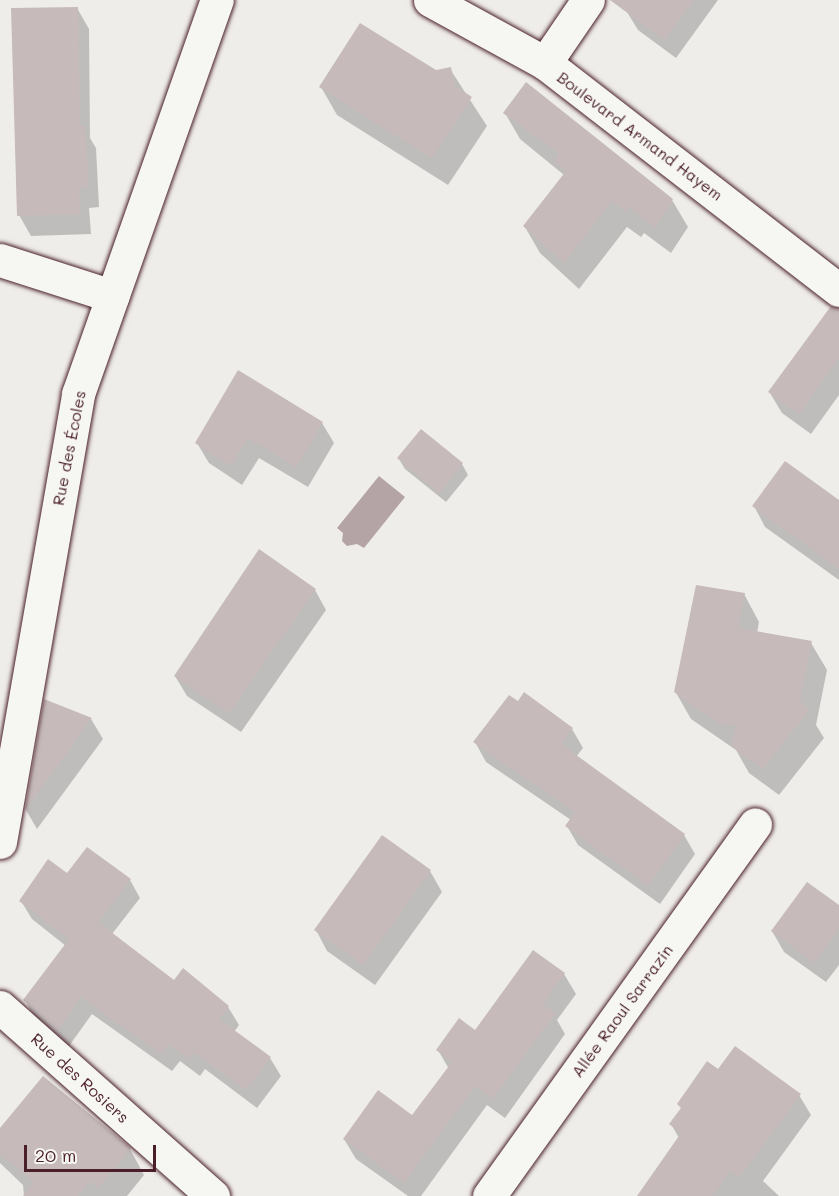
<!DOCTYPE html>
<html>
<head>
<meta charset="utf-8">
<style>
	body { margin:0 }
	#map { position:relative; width:839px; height:1196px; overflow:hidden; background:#efedea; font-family:Mali,sans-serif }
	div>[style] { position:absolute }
	.water>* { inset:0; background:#b4a4a5 }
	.shadow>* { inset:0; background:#0003 }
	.building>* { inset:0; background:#c6babb }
	.roads { filter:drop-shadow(0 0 2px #4a1f2b) drop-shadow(0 0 2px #4a1f2b) }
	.minor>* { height:33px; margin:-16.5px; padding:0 16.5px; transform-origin:16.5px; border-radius:16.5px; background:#f6f6f2 }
	.major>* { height:33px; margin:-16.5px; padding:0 16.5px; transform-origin:16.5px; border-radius:16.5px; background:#f6f6f2 }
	span { translate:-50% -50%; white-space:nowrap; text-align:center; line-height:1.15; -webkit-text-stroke:4.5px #f6f6f2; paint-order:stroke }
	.street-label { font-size:16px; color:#4a1f2b }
	.scale { position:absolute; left:24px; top:1145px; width:132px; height:27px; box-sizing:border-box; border:3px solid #4a1f2b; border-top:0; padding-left:8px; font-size:18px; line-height:21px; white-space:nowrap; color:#4a1f2b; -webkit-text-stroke:4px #f6f6f2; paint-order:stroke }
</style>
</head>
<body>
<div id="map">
	<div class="water">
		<i style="clip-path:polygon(379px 476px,405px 497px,364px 548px,357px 544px,347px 546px,342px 541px,343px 533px,337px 528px)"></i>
	</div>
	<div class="shadow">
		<i style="clip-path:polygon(635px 0,718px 0,676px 58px,638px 30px,627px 12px)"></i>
		<i style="clip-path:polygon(77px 8px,89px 29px,90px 138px,96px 148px,99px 207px,89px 208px,91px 234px,31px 236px,19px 215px)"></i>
		<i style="clip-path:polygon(450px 69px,487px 126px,448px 185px,337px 115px,321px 87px)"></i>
		<i style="clip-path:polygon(527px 84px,672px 200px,688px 227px,671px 253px,644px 233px,641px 237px,627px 227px,579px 289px,540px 253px,525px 227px,564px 175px,520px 139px,505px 113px)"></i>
		<i style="clip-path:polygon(839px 330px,839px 395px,811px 434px,782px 413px,770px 393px)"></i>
		<i style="clip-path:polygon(322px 423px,334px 443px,308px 487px,259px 458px,242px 485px,209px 463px,197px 443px)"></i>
		<i style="clip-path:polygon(399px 459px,462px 464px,468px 475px,446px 502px,405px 469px)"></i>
		<i style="clip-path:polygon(839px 502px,839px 580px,765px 527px,754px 506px)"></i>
		<i style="clip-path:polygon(259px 551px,315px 590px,326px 610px,241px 732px,187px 696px,175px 676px)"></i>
		<i style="clip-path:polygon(744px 594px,759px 622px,757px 633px,811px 643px,827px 670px,816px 725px,824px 738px,779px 795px,749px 773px,736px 750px,691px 719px,675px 691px)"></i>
		<i style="clip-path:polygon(45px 701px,91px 719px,103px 739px,37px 829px,26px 810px)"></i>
		<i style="clip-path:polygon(572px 729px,583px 748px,576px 757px,684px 835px,695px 854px,660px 904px,578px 845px,567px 826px,571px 820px,486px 762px,475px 742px)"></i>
		<i style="clip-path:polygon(430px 871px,442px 892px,375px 985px,327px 951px,316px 930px)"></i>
		<i style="clip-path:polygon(67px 875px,130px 880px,140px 898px,112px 934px,174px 982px,228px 1007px,239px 1025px,234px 1032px,270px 1058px,281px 1076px,257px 1108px,205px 1069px,200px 1076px,180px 1061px,172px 1071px,92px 1014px,69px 1046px,35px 1018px,25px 1000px,66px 946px,32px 919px,21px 901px)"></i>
		<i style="clip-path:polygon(839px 907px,839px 965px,826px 982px,784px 952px,772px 931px)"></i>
		<i style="clip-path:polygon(564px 974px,576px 994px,557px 1020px,565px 1034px,505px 1118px,487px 1105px,421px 1196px,408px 1196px,356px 1159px,344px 1139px,413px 1117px,449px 1069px,438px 1050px,475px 1032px)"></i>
		<i style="clip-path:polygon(719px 1071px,799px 1095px,811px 1115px,763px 1181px,779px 1196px,638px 1196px,679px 1138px,671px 1124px,682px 1110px,679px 1104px)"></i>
		<i style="clip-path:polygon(0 1130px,130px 1149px,144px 1175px,127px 1196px,24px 1196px,23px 1185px,0 1163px)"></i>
	</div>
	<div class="building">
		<i style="clip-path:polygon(610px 0,694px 0,664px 40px)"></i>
		<i style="clip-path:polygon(78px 7px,80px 126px,85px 126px,89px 187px,79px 188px,80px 214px,17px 216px,11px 8px)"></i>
		<i style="clip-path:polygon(360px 23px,436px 70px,451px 67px,455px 86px,472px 97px,431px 158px,319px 87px)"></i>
		<i style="clip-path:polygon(526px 82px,673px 199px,655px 228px,629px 207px,626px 212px,612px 201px,564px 263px,523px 226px,566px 171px,555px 162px,559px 153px,503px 113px)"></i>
		<i style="clip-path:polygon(831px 306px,839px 308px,839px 358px,799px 414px,768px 392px)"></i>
		<i style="clip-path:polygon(238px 370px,323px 422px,296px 467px,248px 438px,231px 466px,195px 443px)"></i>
		<i style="clip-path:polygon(421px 429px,463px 463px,439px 493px,397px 458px)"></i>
		<i style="clip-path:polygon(785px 461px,839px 500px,839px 569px,752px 506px)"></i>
		<i style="clip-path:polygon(259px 549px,316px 589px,229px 713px,174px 676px)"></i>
		<i style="clip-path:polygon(696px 585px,745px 593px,738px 628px,812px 641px,800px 700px,809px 710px,763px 769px,731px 746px,736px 726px,718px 723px,674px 692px)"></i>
		<i style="clip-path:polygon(524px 692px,573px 728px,561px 744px,685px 834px,648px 886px,565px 826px,575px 812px,473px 742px,509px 695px,518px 701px)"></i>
		<i style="clip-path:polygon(44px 699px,92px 718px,25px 810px)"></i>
		<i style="clip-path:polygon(382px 835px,431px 870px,363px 965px,314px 930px)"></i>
		<i style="clip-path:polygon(87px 847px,131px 879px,98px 922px,174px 980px,183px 968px,229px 1006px,219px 1019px,271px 1057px,246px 1090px,194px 1052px,189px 1059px,169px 1044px,161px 1054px,81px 997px,58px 1029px,23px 1000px,69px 939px,19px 901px,48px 859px,67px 873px)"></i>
		<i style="clip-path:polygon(807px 882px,839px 905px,839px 929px,814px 963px,771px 931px)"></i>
		<i style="clip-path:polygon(533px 950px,565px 973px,543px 1004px,555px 1013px,493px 1099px,475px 1086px,404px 1183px,343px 1139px,378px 1090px,412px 1115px,452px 1062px,436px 1050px,459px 1018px,475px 1030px)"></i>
		<i style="clip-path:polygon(735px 1046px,801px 1094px,739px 1178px,730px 1171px,712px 1196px,637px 1196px,681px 1133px,669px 1124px,681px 1108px,677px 1104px,707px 1061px,718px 1069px)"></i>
		<i style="clip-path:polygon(43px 1076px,131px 1148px,99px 1188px,90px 1181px,78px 1196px,23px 1196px,34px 1182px,0 1154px,0 1128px)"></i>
	</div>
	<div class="roads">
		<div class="minor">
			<i style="left:545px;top:63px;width:76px;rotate:-55.7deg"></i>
			<i style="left:0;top:260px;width:118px;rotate:17.8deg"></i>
			<i style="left:0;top:842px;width:455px;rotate:-80.1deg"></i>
			<i style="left:78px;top:394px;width:418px;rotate:-70.6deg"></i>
			<i style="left:0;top:1007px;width:285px;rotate:41.6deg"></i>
			<i style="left:489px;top:1196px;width:457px;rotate:-54.4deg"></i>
		</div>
		<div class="major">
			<i style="left:430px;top:0;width:131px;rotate:28.7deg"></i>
			<i style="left:545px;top:63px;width:371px;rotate:37.7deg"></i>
		</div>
	</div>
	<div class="street-label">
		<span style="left:640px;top:136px;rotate:37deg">Boulevard Armand Hayem</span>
		<span style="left:69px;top:448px;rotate:-79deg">Rue des Écoles</span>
		<span style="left:622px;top:1011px;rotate:-54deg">Allée Raoul Sarrazin</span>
		<span style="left:80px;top:1078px;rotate:42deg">Rue des Rosiers</span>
	</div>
	<div class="scale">20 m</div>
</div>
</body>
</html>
